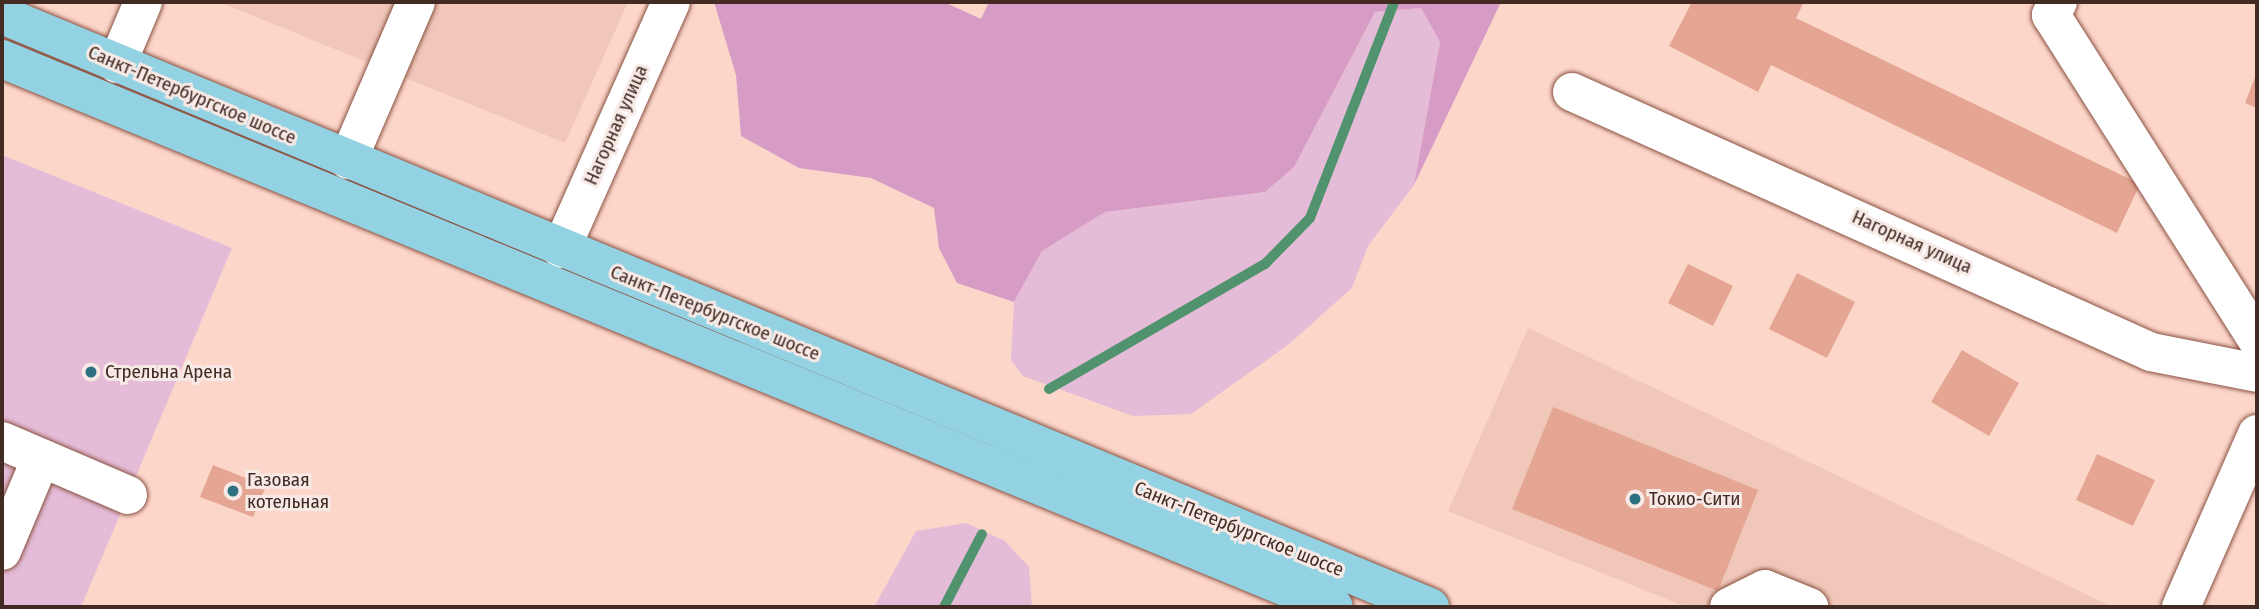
<!DOCTYPE html>
<html>
<head>
<meta charset="utf-8">
<style>
	body { margin:0 }
	#map { position:relative; width:2259px; height:609px; overflow:hidden; background:#fdd6ca; font-family:"Fira Sans Condensed",sans-serif }
	div>[style] { position:absolute }
	.built>* { inset:0; background:#f1c7ba }
	.green>* { inset:0; background:#e5bcd8 }
	.forest>* { inset:0; background:#d79cc5 }
	.stream>* { height:10px; margin:-5px; padding:0 5px; transform-origin:5px; border-radius:5px; background:#51936e }
	.building>* { inset:0; background:#e4a693 }
	.roads { filter:drop-shadow(0 0 2px #895242) drop-shadow(0 0 2px #895242) }
	.minor>* { height:38px; margin:-19px; padding:0 19px; transform-origin:19px; border-radius:19px; background:#fff }
	.major>* { height:38px; margin:-19px; padding:0 19px; transform-origin:19px; border-radius:19px; background:#93d2e2 }
	.dots>* { width:19px; height:19px; translate:-50% -50%; box-sizing:border-box; border:4px solid #f7eae6; border-radius:50% }
	span { translate:-50% -50%; white-space:nowrap; text-align:center; line-height:1.15; -webkit-text-stroke:6px #f7eae6; paint-order:stroke }
	.street-label { font-size:19px; color:#432b23 }
	.poi-label { font-size:19px; color:#432b23 }
	.left { translate:0 -50%; text-align:left }
	.frame { position:absolute; inset:0; border:4px solid #432b23; pointer-events:none }
</style>
</head>
<body>
<div id="map">
	<div class="built">
		<i style="clip-path:polygon(219px 2px,628px 2px,565px 143px)"></i>
		<i style="clip-path:polygon(1528px 328px,2113px 607px,1686px 607px,1448px 511px)"></i>
	</div>
	<div class="green">
		<i style="clip-path:polygon(1421px 8px,1440px 42px,1414px 185px,1368px 246px,1352px 288px,1289px 344px,1191px 414px,1133px 416px,1023px 376px,1011px 360px,1014px 302px,1042px 251px,1105px 212px,1265px 192px,1294px 167px,1375px 12px)"></i>
		<i style="clip-path:polygon(2px 155px,232px 248px,81px 607px,2px 607px)"></i>
		<i style="clip-path:polygon(966px 523px,1005px 541px,1029px 567px,1032px 607px,874px 607px,916px 531px)"></i>
	</div>
	<div class="forest">
		<i style="clip-path:polygon(714px 2px,944px 2px,981px 19px,989px 2px,1501px 2px,1414px 185px,1440px 42px,1421px 8px,1375px 12px,1294px 167px,1265px 192px,1105px 212px,1042px 251px,1014px 302px,957px 283px,939px 248px,934px 208px,871px 178px,799px 168px,741px 136px,736px 75px)"></i>
	</div>
	<div class="stream">
		<i style="left:1049px;top:389px;width:250px;rotate:-30.1deg"></i>
		<i style="left:1265px;top:264px;width:64px;rotate:-45.6deg"></i>
		<i style="left:1310px;top:218px;width:232px;rotate:-68.7deg"></i>
		<i style="left:944px;top:607px;width:82px;rotate:-62.5deg"></i>
	</div>
	<div class="building">
		<i style="clip-path:polygon(1692px 2px,1804px 2px,1796px 18px,2140px 184px,2117px 233px,1771px 65px,1758px 92px,1669px 46px)"></i>
		<i style="clip-path:polygon(2257px 72px,2257px 108px,2245px 103px)"></i>
		<i style="clip-path:polygon(1688px 264px,1733px 286px,1713px 326px,1668px 303px)"></i>
		<i style="clip-path:polygon(1797px 273px,1855px 302px,1827px 358px,1769px 329px)"></i>
		<i style="clip-path:polygon(1962px 350px,2019px 383px,1989px 436px,1931px 402px)"></i>
		<i style="clip-path:polygon(1553px 407px,1758px 490px,1718px 591px,1512px 509px)"></i>
		<i style="clip-path:polygon(2097px 454px,2155px 480px,2133px 526px,2076px 500px)"></i>
		<i style="clip-path:polygon(213px 465px,266px 486px,253px 517px,200px 497px)"></i>
	</div>
	<div class="roads">
		<div class="minor">
			<i style="left:2058px;top:2px;width:15px;rotate:118deg"></i>
			<i style="left:2051px;top:15px;width:384px;rotate:57.6deg"></i>
			<i style="left:117px;top:64px;width:67px;rotate:-67.2deg"></i>
			<i style="left:1572px;top:92px;width:635px;rotate:24.18deg"></i>
			<i style="left:2151px;top:352px;width:108px;rotate:11.2deg"></i>
			<i style="left:348px;top:160px;width:172px;rotate:-66.7deg"></i>
			<i style="left:561px;top:249px;width:270px;rotate:-66deg"></i>
			<i style="left:2px;top:441px;width:137px;rotate:23.2deg"></i>
			<i style="left:2px;top:551px;width:101px;rotate:-67.2deg"></i>
			<i style="left:1729px;top:607px;width:40px;rotate:-26.6deg"></i>
			<i style="left:1765px;top:589px;width:48px;rotate:22.2deg"></i>
			<i style="left:2181px;top:607px;width:189px;rotate:-66.3deg"></i>
		</div>
		<div class="major">
			<i style="left:2px;top:15px;width:1546px;rotate:22.52deg"></i>
			<i style="left:2px;top:59px;width:1440px;rotate:22.36deg"></i>
		</div>
	</div>
	<div class="dots">
		<i style="left:91px;top:372px;background:#2c7081"></i>
		<i style="left:233px;top:491px;background:#2c7081"></i>
		<i style="left:1635px;top:499px;background:#2c7081"></i>
	</div>
	<div class="street-label">
		<span style="left:192px;top:95px;rotate:23deg">Санкт-Петербургское шоссе</span>
		<span style="left:616px;top:125px;rotate:-66deg">Нагорная улица</span>
		<span style="left:1912px;top:242px;rotate:24deg">Нагорная улица</span>
		<span style="left:715px;top:313px;rotate:22deg">Санкт-Петербургское шоссе</span>
		<span style="left:1239px;top:529px;rotate:22deg">Санкт-Петербургское шоссе</span>
	</div>
	<div class="poi-label">
		<span class="left" style="left:105px;top:372px">Стрельна Арена</span>
		<span class="left" style="left:247px;top:491px">Газовая<br>котельная</span>
		<span class="left" style="left:1649px;top:499px">Токио-Сити</span>
	</div>
	<div class="frame"></div>
</div>
</body>
</html>
